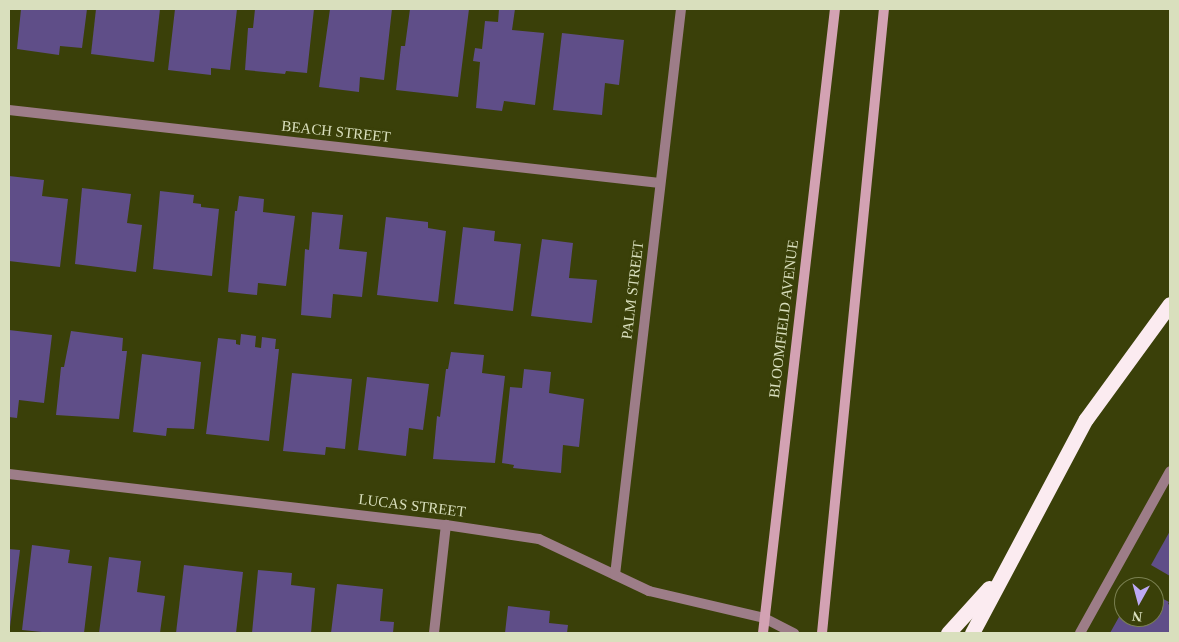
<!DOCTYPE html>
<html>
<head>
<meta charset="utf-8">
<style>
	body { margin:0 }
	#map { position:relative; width:1179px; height:642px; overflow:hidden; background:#3a4009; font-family:"Times New Roman",serif }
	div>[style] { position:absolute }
	.building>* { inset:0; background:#5f4e88 }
	.lane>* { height:10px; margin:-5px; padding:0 5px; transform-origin:5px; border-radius:5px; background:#9d7d88 }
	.street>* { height:10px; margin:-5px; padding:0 5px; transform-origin:5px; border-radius:5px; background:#9d7d88 }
	.secondary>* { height:10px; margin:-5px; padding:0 5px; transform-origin:5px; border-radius:5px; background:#d3a2b3 }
	.highway>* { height:15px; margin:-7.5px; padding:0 7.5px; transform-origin:7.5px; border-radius:7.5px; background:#fbebf0 }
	span { translate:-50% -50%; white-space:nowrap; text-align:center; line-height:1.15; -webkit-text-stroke:5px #3a4009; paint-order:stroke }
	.street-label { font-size:15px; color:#d9dfbd }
	.frame { position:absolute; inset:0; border:10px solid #d9dfbd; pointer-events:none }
	.north { position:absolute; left:1114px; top:577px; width:50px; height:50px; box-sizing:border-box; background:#3a4009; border:1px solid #7a8051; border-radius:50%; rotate:187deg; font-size:14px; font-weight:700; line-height:20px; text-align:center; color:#d9dfbd }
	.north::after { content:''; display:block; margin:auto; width:18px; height:22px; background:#bda9f5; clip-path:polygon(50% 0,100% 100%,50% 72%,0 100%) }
</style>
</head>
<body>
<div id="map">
	<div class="building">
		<i style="clip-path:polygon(21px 9px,87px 9px,82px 48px,60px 46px,59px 55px,17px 49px)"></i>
		<i style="clip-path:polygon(96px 9px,160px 9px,154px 62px,91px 54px)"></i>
		<i style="clip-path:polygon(175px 9px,237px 9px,230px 70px,211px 68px,211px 75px,168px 70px)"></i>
		<i style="clip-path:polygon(255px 9px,314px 9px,307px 73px,286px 71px,285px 74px,245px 70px,248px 28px,253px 28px)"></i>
		<i style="clip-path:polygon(330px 9px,392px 9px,384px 80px,360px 77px,359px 92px,319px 87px)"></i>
		<i style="clip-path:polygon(410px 9px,469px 9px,458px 97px,396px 90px,401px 46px,405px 46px)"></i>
		<i style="clip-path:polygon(499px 9px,515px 9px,512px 30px,544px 33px,535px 105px,504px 101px,502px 111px,476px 108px,480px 62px,473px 61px,475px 48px,482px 49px,485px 21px,498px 22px)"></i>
		<i style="clip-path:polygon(562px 33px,624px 40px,619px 85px,605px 83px,602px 115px,553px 110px)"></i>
		<i style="clip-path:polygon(9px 176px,44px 180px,42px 196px,68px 199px,60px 267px,9px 261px)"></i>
		<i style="clip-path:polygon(82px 188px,131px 194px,127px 223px,142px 225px,136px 272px,75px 264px)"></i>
		<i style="clip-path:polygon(160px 191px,194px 195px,193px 203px,201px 204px,201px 207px,219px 209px,212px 276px,153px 269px)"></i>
		<i style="clip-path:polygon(239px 196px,264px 199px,263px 212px,295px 216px,286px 286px,258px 283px,257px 295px,228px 292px,235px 211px,237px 211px)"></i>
		<i style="clip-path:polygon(312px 212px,343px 215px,339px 249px,367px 252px,362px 297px,333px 294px,331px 318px,301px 315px,305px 249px,309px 250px)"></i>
		<i style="clip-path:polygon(386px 217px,428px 222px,428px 228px,446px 231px,438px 302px,377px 295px)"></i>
		<i style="clip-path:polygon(463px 227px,495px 231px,494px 241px,521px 244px,513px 311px,454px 304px)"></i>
		<i style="clip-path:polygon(542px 239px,573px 243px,569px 278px,597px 280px,592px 323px,531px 316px)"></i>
		<i style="clip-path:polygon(9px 330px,52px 335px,44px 403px,19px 400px,17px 418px,9px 417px)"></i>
		<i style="clip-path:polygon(71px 331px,123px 338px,122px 351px,127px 351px,119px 419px,56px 415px,61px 367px,64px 367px)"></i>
		<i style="clip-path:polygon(241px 334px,256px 336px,255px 347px,261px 348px,262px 337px,276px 339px,275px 349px,279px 349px,269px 441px,206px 434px,218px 338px,236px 340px,236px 344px,240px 345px)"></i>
		<i style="clip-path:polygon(451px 352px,484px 355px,482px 373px,505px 376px,495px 463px,433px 459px,437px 416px,440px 417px,446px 369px,448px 369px)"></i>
		<i style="clip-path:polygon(142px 354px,201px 362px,194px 429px,167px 428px,166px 436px,133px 432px)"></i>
		<i style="clip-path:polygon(524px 369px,551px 372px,549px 393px,584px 399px,579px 447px,563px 445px,561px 473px,513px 468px,514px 465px,502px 463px,510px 387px,522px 388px)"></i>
		<i style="clip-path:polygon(292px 373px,352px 379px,345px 449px,326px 447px,325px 455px,283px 451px)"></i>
		<i style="clip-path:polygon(367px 377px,429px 384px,423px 430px,409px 428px,406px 456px,358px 450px)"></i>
		<i style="clip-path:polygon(1170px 531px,1170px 576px,1151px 565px)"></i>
		<i style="clip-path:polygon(32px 545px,70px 550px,68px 563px,92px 566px,84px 633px,52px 633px,22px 630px)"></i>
		<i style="clip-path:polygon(9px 549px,20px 550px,10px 627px,9px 627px)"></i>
		<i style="clip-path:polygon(109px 557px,141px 561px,137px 592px,165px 596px,160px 633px,99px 633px)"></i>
		<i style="clip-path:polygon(184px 565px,243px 572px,236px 633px,176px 633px)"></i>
		<i style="clip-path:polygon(258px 570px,292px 573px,291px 585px,315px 588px,311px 633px,252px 633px)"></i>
		<i style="clip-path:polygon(337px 584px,383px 589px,380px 621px,394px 622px,393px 633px,331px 633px)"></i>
		<i style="clip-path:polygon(1154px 594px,1169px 602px,1168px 604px,1170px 605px,1170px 633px,1110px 633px,1124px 608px,1124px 617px,1154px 617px)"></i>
		<i style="clip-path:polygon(508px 606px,550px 611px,549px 623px,568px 625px,567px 633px,505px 633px)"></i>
	</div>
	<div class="lane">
		<i style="left:1080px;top:633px;width:185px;rotate:-60.9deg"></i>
	</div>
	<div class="street">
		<i style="left:9px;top:110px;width:655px;rotate:6.4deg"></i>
		<i style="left:9px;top:474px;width:440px;rotate:6.7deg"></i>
		<i style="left:446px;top:525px;width:94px;rotate:8.6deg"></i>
		<i style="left:539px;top:539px;width:122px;rotate:25.3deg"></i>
		<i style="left:649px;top:591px;width:118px;rotate:13.2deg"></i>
		<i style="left:764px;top:618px;width:34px;rotate:27deg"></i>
		<i style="left:615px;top:575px;width:570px;rotate:-83.35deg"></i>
		<i style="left:434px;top:633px;width:109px;rotate:-83.7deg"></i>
	</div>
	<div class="secondary">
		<i style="left:763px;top:633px;width:628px;rotate:-83.42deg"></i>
		<i style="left:822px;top:633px;width:627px;rotate:-84.33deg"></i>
	</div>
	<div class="highway">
		<i style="left:948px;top:633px;width:61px;rotate:-47.7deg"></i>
		<i style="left:972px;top:633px;width:242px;rotate:-62deg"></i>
		<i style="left:1086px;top:419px;width:142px;rotate:-53.9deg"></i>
	</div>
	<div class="street-label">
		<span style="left:336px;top:132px;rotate:6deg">BEACH STREET</span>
		<span style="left:633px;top:290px;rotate:-83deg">PALM STREET</span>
		<span style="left:784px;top:319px;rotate:-83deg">BLOOMFIELD AVENUE</span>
		<span style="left:412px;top:506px;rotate:7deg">LUCAS STREET</span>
	</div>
	<div class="frame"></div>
	<div class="north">N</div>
</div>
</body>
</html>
